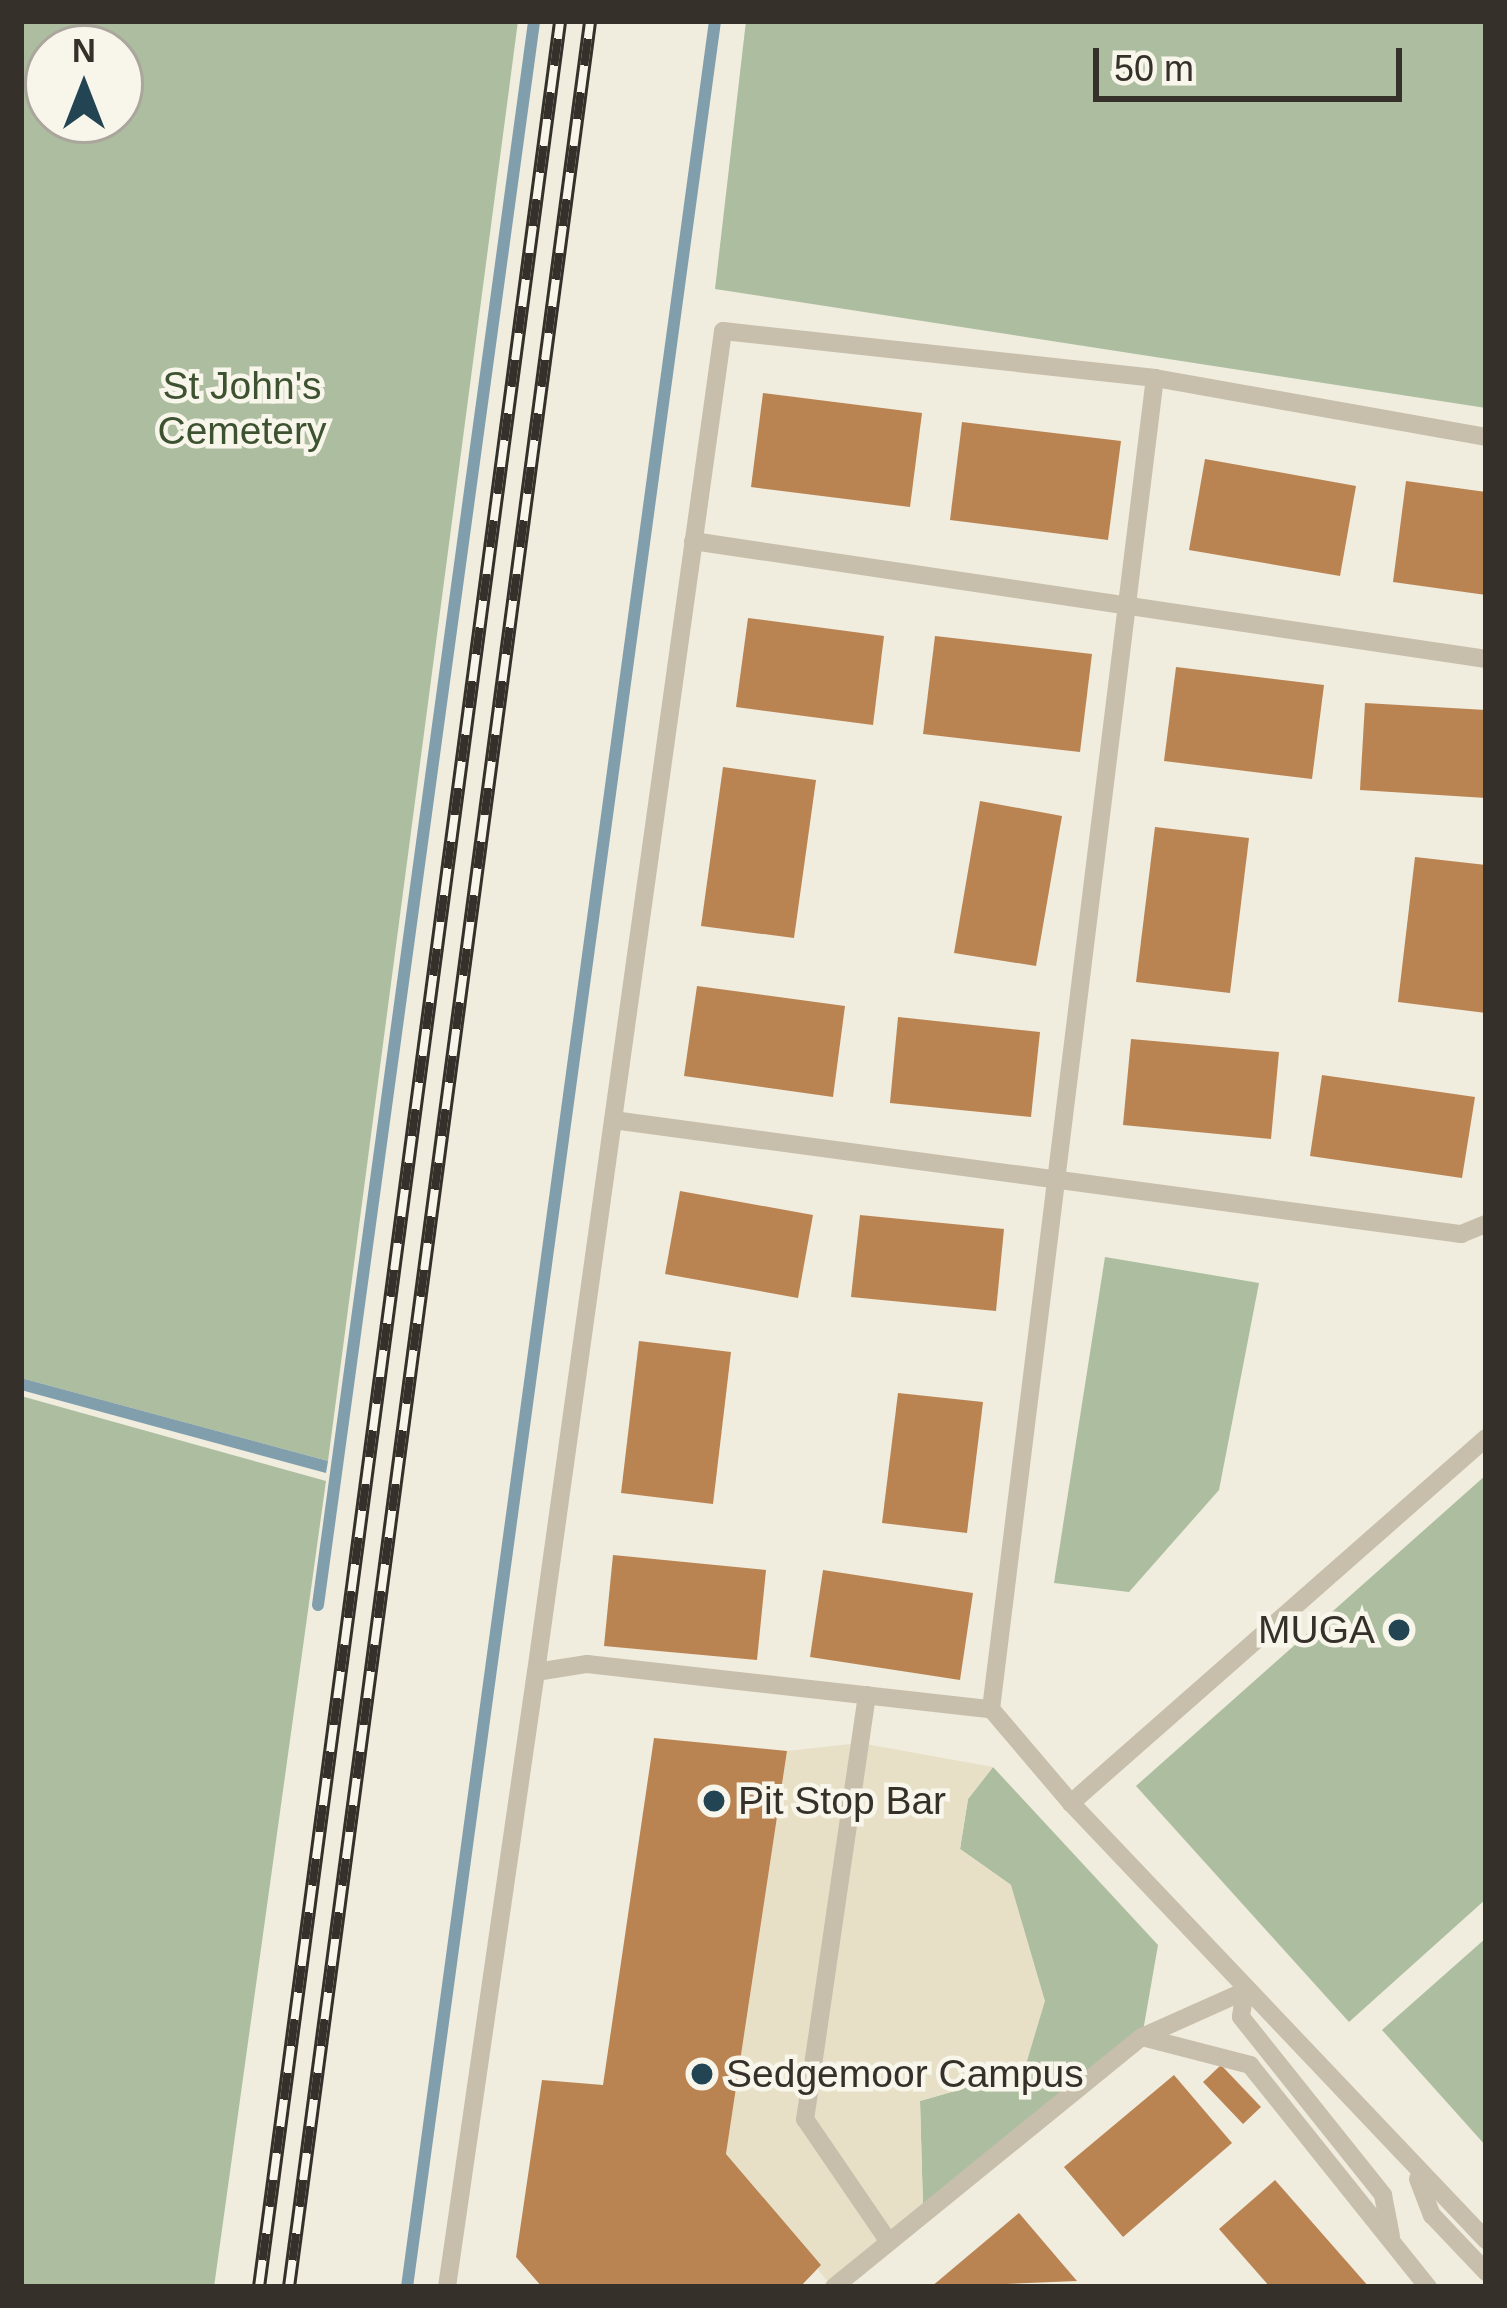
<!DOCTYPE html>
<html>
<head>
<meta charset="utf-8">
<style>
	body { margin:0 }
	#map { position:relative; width:1507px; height:2308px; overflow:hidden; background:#f0ecde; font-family:Arial,sans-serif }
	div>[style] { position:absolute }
	.green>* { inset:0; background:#acbe9f }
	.plaza>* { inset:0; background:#e7e0c7 }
	.water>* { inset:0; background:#809eab }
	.stream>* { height:12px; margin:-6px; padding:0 6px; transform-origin:6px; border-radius:6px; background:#809eab }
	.building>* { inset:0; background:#ba8452 }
	.service>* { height:18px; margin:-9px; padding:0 9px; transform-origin:9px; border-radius:9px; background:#c7bfab }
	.rail>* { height:14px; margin-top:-7px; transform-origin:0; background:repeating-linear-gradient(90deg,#f8f5ea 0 27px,#36302a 0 54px); box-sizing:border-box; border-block:3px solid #36302a }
	.dots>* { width:33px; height:33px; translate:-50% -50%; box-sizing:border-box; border:6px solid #f8f5ea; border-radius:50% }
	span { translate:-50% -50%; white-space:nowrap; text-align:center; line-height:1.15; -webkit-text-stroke:9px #f8f5ea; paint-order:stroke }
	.park-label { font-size:39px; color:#3d5230 }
	.poi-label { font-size:39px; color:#36302a }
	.right { translate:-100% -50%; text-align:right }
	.left { translate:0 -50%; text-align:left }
	.frame { position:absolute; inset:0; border:24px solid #36302a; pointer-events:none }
	.north { position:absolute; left:24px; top:24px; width:120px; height:120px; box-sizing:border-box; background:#f8f5ea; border:3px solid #aaa69d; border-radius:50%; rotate:0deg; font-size:33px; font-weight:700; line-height:48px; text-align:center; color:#36302a }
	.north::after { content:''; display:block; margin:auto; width:42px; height:54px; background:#234553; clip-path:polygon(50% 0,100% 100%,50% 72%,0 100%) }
	.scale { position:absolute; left:1093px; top:48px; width:309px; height:54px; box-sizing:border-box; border:6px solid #36302a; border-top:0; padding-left:15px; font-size:36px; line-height:42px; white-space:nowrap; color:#36302a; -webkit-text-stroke:9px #f8f5ea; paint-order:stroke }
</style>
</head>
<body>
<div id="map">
	<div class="green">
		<i style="clip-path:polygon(evenodd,21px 21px,518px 21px,328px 1461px,21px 1378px,21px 21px,120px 48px,120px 120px,48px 120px,48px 48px,120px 48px)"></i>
		<i style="clip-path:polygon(746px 21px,1486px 21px,1486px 408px,715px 289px)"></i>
		<i style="clip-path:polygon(1105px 1257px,1259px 1283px,1219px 1490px,1129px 1592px,1054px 1583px)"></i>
		<i style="clip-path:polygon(21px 1396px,326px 1481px,214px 2287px,21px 2287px)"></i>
		<i style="clip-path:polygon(1486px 1475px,1486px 1899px,1349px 2022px,1136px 1786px)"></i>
		<i style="clip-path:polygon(993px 1767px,1158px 1945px,1142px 2037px,923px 2208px,920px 2101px,1024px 2071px,1011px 1885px,960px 1849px,968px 1799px)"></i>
		<i style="clip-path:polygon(1486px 1938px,1486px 2146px,1382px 2030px)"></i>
	</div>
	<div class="plaza">
		<i style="clip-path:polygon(860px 1743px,993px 1767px,968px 1799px,960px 1849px,1011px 1885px,1045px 2001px,1024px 2071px,920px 2101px,923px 2208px,832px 2287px,726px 2154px,787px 1751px)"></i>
	</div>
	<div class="water">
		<i style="clip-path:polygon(21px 1378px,328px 1461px,326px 1473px,21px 1390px)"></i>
	</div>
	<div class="stream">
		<i style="left:318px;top:1605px;width:1599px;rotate:-82.23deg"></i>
		<i style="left:407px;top:2287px;width:2287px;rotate:-82.26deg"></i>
	</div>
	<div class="building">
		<i style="clip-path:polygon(763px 393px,922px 413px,910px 507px,751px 487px)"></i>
		<i style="clip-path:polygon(962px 422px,1121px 441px,1108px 540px,950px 520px)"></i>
		<i style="clip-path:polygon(1205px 459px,1356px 486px,1340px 576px,1189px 550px)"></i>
		<i style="clip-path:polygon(1406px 481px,1486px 492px,1486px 595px,1393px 582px)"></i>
		<i style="clip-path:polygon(748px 618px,884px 636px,873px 725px,736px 707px)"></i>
		<i style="clip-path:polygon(935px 636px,1092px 654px,1080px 752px,923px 734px)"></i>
		<i style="clip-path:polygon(1176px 667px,1324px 685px,1312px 779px,1164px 761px)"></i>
		<i style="clip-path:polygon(1365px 703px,1486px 710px,1486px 798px,1360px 790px)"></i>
		<i style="clip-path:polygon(723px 767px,816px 780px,794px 938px,701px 926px)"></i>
		<i style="clip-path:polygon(980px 801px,1062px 816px,1036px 966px,954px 953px)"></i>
		<i style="clip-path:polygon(1155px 827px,1249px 838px,1230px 993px,1136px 982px)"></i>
		<i style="clip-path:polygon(1415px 857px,1486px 865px,1486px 1013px,1398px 1002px)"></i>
		<i style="clip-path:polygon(697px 986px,845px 1006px,833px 1097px,684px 1076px)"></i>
		<i style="clip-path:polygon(898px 1017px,1040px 1032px,1031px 1117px,890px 1103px)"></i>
		<i style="clip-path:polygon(1131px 1039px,1279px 1052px,1271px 1139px,1123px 1125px)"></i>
		<i style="clip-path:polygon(1322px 1075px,1475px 1097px,1462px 1178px,1310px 1156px)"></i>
		<i style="clip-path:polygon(680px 1191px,813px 1215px,798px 1298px,665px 1274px)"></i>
		<i style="clip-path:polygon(860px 1215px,1004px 1229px,996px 1311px,851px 1297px)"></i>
		<i style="clip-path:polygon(639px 1341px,731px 1352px,713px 1504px,621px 1493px)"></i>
		<i style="clip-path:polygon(898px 1393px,983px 1402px,967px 1533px,882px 1523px)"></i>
		<i style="clip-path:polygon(613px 1555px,766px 1570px,757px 1660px,604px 1646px)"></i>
		<i style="clip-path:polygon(823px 1570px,973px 1593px,960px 1680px,810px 1657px)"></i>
		<i style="clip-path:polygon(654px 1738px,787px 1751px,726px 2154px,821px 2265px,800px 2287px,542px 2287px,516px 2257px,542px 2080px,603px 2085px)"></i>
		<i style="clip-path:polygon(1221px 2065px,1261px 2107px,1243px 2124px,1203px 2082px)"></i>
		<i style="clip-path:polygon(1174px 2075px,1232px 2143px,1123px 2237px,1064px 2167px)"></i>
		<i style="clip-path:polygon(1275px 2180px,1369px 2287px,1270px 2287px,1219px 2229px)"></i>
		<i style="clip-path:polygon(1019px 2213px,1077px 2281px,931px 2287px)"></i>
	</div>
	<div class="service">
		<i style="left:693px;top:541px;width:802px;rotate:8.46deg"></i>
		<i style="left:613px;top:1120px;width:856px;rotate:7.66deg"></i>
		<i style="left:1461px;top:1234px;width:27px;rotate:-22deg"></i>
		<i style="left:1486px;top:1438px;width:553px;rotate:138.67deg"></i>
		<i style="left:1071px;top:1803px;width:603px;rotate:46.48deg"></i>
		<i style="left:536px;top:1672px;width:1354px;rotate:-82.06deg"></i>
		<i style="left:723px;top:331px;width:435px;rotate:6.2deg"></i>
		<i style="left:1155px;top:378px;width:336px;rotate:10.1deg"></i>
		<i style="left:867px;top:1695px;width:429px;rotate:98.3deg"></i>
		<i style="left:805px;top:2119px;width:145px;rotate:55.7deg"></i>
		<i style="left:991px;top:1709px;width:1341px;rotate:-82.98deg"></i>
		<i style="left:1245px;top:1991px;width:26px;rotate:99deg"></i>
		<i style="left:1241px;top:2017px;width:228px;rotate:51.4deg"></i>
		<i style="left:1383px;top:2195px;width:42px;rotate:79deg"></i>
		<i style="left:1142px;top:2037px;width:112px;rotate:14.5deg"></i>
		<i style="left:1250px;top:2065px;width:285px;rotate:51.3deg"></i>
		<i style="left:1418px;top:2179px;width:39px;rotate:69deg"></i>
		<i style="left:1432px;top:2215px;width:79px;rotate:46.5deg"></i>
		<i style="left:447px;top:2287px;width:621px;rotate:-81.77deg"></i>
		<i style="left:536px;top:1672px;width:52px;rotate:-8.9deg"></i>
		<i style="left:587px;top:1664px;width:406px;rotate:6.4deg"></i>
		<i style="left:991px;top:1709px;width:123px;rotate:49.6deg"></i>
		<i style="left:834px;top:2287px;width:397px;rotate:-39.1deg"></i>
		<i style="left:1142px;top:2037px;width:113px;rotate:-24.1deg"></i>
	</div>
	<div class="rail">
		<i style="left:259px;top:2287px;width:2286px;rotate:-82.43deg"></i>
		<i style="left:289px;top:2287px;width:2286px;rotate:-82.43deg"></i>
	</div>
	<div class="dots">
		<i style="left:1399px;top:1630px;background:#234553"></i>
		<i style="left:714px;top:1801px;background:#234553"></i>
		<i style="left:702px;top:2074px;background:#234553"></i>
	</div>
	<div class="park-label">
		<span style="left:242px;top:409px">St John's<br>Cemetery</span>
	</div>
	<div class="poi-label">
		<span class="right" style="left:1375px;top:1630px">MUGA</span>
		<span class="left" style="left:738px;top:1801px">Pit Stop Bar</span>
		<span class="left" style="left:726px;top:2074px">Sedgemoor Campus</span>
	</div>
	<div class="frame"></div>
	<div class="north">N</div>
	<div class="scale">50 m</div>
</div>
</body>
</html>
